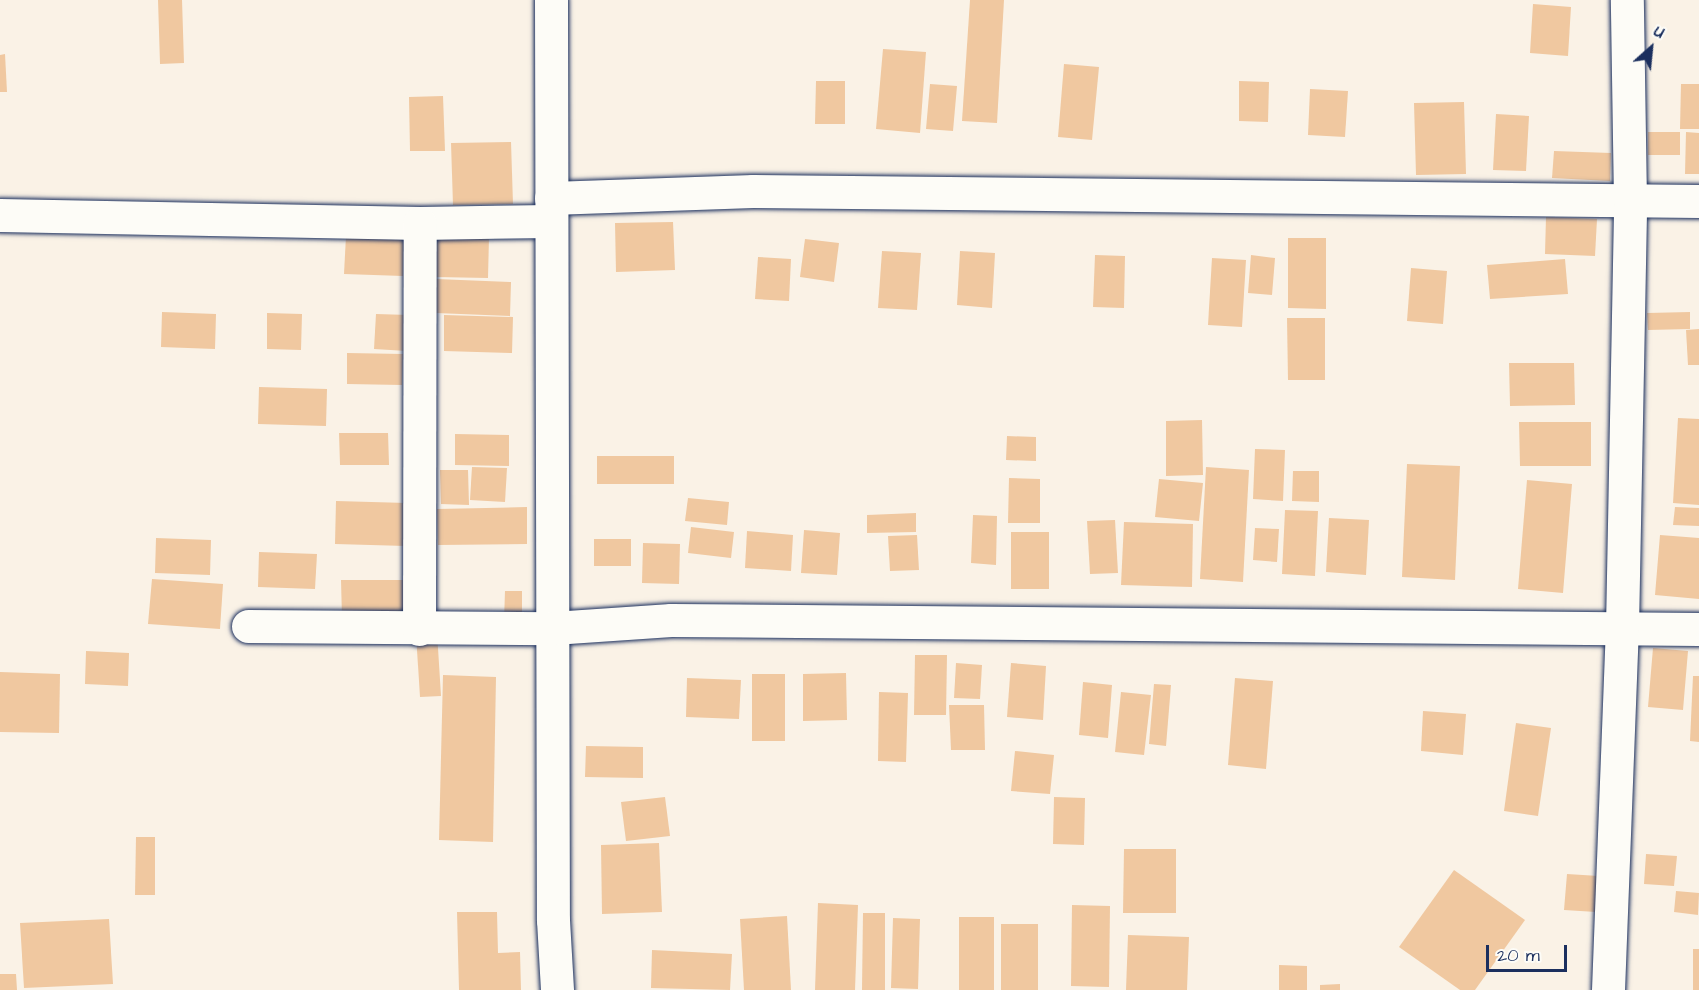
<!DOCTYPE html>
<html>
<head>
<meta charset="utf-8">
<style>
	body { margin:0 }
	#map { position:relative; width:1699px; height:990px; overflow:hidden; background:#faf2e6; font-family:"Architects Daughter",sans-serif }
	div>[style] { position:absolute }
	.building>* { inset:0; background:#f0c8a0 }
	.roads { filter:drop-shadow(0 0 2px #1b2f5e) drop-shadow(0 0 2px #1b2f5e) }
	.minor>* { height:33px; margin:-16.5px; padding:0 16.5px; transform-origin:16.5px; border-radius:16.5px; background:#fdfcf7 }
	span { translate:-50% -50%; white-space:nowrap; text-align:center; line-height:1.15; -webkit-text-stroke:4.5px #fdfcf7; paint-order:stroke }
	.north { position:absolute; left:1621px; top:18px; width:60px; height:60px; -webkit-text-stroke:4px #fdfcf7; paint-order:stroke; rotate:27deg; font-size:16px; font-weight:700; line-height:24px; text-align:center; color:#1b2f5e }
	.north::after { content:''; display:block; margin:auto; width:21px; height:27px; background:#1b2f5e; clip-path:polygon(50% 0,100% 100%,50% 72%,0 100%) }
	.scale { position:absolute; left:1486px; top:945px; width:81px; height:27px; box-sizing:border-box; border:3px solid #1b2f5e; border-top:0; padding-left:8px; font-size:18px; line-height:21px; white-space:nowrap; color:#1b2f5e; -webkit-text-stroke:4px #fdfcf7; paint-order:stroke }
</style>
</head>
<body>
<div id="map">
	<div class="building">
		<i style="clip-path:polygon(158px 0,182px 0,184px 63px,160px 64px)"></i>
		<i style="clip-path:polygon(970px 0,1004px 0,997px 123px,962px 121px)"></i>
		<i style="clip-path:polygon(1533px 4px,1571px 7px,1568px 56px,1530px 53px)"></i>
		<i style="clip-path:polygon(883px 49px,926px 52px,920px 133px,876px 129px)"></i>
		<i style="clip-path:polygon(5px 54px,7px 92px,0 92px,0 55px)"></i>
		<i style="clip-path:polygon(1064px 64px,1099px 67px,1092px 140px,1058px 137px)"></i>
		<i style="clip-path:polygon(816px 81px,845px 81px,845px 124px,815px 124px)"></i>
		<i style="clip-path:polygon(1239px 81px,1269px 82px,1268px 122px,1239px 121px)"></i>
		<i style="clip-path:polygon(930px 84px,957px 86px,953px 131px,926px 129px)"></i>
		<i style="clip-path:polygon(1681px 84px,1699px 84px,1699px 129px,1680px 129px)"></i>
		<i style="clip-path:polygon(1310px 89px,1348px 91px,1345px 137px,1308px 135px)"></i>
		<i style="clip-path:polygon(443px 96px,445px 151px,410px 151px,409px 97px)"></i>
		<i style="clip-path:polygon(1464px 102px,1466px 174px,1416px 175px,1414px 103px)"></i>
		<i style="clip-path:polygon(1496px 114px,1529px 116px,1526px 171px,1493px 170px)"></i>
		<i style="clip-path:polygon(1648px 132px,1680px 132px,1680px 155px,1648px 155px)"></i>
		<i style="clip-path:polygon(1686px 132px,1699px 133px,1699px 174px,1685px 174px)"></i>
		<i style="clip-path:polygon(511px 142px,513px 204px,453px 205px,451px 143px)"></i>
		<i style="clip-path:polygon(1554px 151px,1611px 153px,1610px 181px,1552px 178px)"></i>
		<i style="clip-path:polygon(1546px 217px,1597px 219px,1595px 256px,1545px 254px)"></i>
		<i style="clip-path:polygon(673px 222px,675px 270px,616px 272px,615px 223px)"></i>
		<i style="clip-path:polygon(346px 236px,404px 238px,403px 276px,344px 274px)"></i>
		<i style="clip-path:polygon(437px 236px,489px 237px,488px 278px,436px 277px)"></i>
		<i style="clip-path:polygon(1288px 238px,1326px 238px,1326px 309px,1288px 308px)"></i>
		<i style="clip-path:polygon(805px 239px,839px 243px,834px 282px,800px 277px)"></i>
		<i style="clip-path:polygon(882px 251px,921px 253px,917px 310px,878px 308px)"></i>
		<i style="clip-path:polygon(960px 251px,995px 253px,992px 308px,957px 305px)"></i>
		<i style="clip-path:polygon(1095px 255px,1125px 256px,1124px 308px,1093px 307px)"></i>
		<i style="clip-path:polygon(1251px 255px,1275px 258px,1272px 295px,1248px 293px)"></i>
		<i style="clip-path:polygon(758px 257px,791px 259px,789px 301px,755px 299px)"></i>
		<i style="clip-path:polygon(1212px 258px,1246px 260px,1242px 327px,1208px 325px)"></i>
		<i style="clip-path:polygon(1565px 259px,1568px 294px,1490px 299px,1487px 265px)"></i>
		<i style="clip-path:polygon(1411px 268px,1447px 271px,1443px 324px,1407px 321px)"></i>
		<i style="clip-path:polygon(436px 279px,511px 282px,510px 316px,436px 313px)"></i>
		<i style="clip-path:polygon(162px 312px,216px 314px,215px 349px,161px 347px)"></i>
		<i style="clip-path:polygon(1690px 312px,1690px 329px,1648px 330px,1647px 313px)"></i>
		<i style="clip-path:polygon(267px 313px,302px 314px,301px 350px,267px 349px)"></i>
		<i style="clip-path:polygon(376px 314px,409px 315px,407px 351px,374px 349px)"></i>
		<i style="clip-path:polygon(444px 315px,513px 317px,512px 353px,444px 351px)"></i>
		<i style="clip-path:polygon(1287px 318px,1325px 318px,1325px 380px,1288px 380px)"></i>
		<i style="clip-path:polygon(1699px 329px,1699px 365px,1688px 365px,1686px 330px)"></i>
		<i style="clip-path:polygon(347px 353px,403px 354px,402px 385px,347px 384px)"></i>
		<i style="clip-path:polygon(1509px 363px,1574px 363px,1575px 405px,1510px 406px)"></i>
		<i style="clip-path:polygon(259px 387px,327px 389px,326px 426px,258px 424px)"></i>
		<i style="clip-path:polygon(1678px 418px,1699px 419px,1699px 505px,1673px 503px)"></i>
		<i style="clip-path:polygon(1202px 420px,1203px 475px,1166px 476px,1166px 421px)"></i>
		<i style="clip-path:polygon(1519px 422px,1591px 422px,1591px 466px,1520px 466px)"></i>
		<i style="clip-path:polygon(339px 433px,388px 433px,389px 465px,340px 465px)"></i>
		<i style="clip-path:polygon(455px 434px,509px 435px,509px 466px,455px 465px)"></i>
		<i style="clip-path:polygon(1007px 436px,1036px 437px,1036px 461px,1006px 460px)"></i>
		<i style="clip-path:polygon(1255px 449px,1285px 450px,1283px 501px,1253px 499px)"></i>
		<i style="clip-path:polygon(597px 456px,674px 456px,674px 484px,597px 484px)"></i>
		<i style="clip-path:polygon(1407px 464px,1460px 466px,1455px 580px,1402px 577px)"></i>
		<i style="clip-path:polygon(472px 467px,507px 468px,505px 502px,470px 500px)"></i>
		<i style="clip-path:polygon(1206px 467px,1249px 470px,1243px 582px,1200px 579px)"></i>
		<i style="clip-path:polygon(440px 470px,468px 470px,469px 505px,441px 504px)"></i>
		<i style="clip-path:polygon(1293px 471px,1319px 471px,1319px 502px,1292px 501px)"></i>
		<i style="clip-path:polygon(1009px 478px,1040px 479px,1040px 523px,1008px 523px)"></i>
		<i style="clip-path:polygon(1159px 479px,1203px 483px,1199px 521px,1155px 517px)"></i>
		<i style="clip-path:polygon(1527px 480px,1572px 484px,1563px 593px,1518px 589px)"></i>
		<i style="clip-path:polygon(688px 498px,729px 502px,727px 525px,685px 521px)"></i>
		<i style="clip-path:polygon(336px 501px,407px 503px,406px 546px,335px 544px)"></i>
		<i style="clip-path:polygon(527px 507px,527px 544px,438px 545px,437px 509px)"></i>
		<i style="clip-path:polygon(1675px 507px,1699px 508px,1699px 526px,1673px 525px)"></i>
		<i style="clip-path:polygon(1285px 510px,1318px 511px,1315px 576px,1282px 574px)"></i>
		<i style="clip-path:polygon(916px 513px,916px 532px,867px 533px,867px 515px)"></i>
		<i style="clip-path:polygon(973px 515px,997px 516px,996px 565px,971px 563px)"></i>
		<i style="clip-path:polygon(1329px 518px,1369px 520px,1366px 575px,1326px 572px)"></i>
		<i style="clip-path:polygon(1115px 520px,1118px 573px,1090px 574px,1087px 521px)"></i>
		<i style="clip-path:polygon(1124px 522px,1193px 524px,1192px 587px,1121px 585px)"></i>
		<i style="clip-path:polygon(691px 527px,734px 532px,731px 558px,688px 553px)"></i>
		<i style="clip-path:polygon(1255px 528px,1279px 529px,1277px 562px,1253px 560px)"></i>
		<i style="clip-path:polygon(804px 530px,840px 533px,837px 575px,801px 573px)"></i>
		<i style="clip-path:polygon(747px 531px,793px 535px,791px 571px,745px 568px)"></i>
		<i style="clip-path:polygon(1011px 532px,1049px 532px,1049px 589px,1011px 589px)"></i>
		<i style="clip-path:polygon(917px 535px,919px 570px,890px 571px,888px 536px)"></i>
		<i style="clip-path:polygon(1660px 535px,1699px 538px,1699px 599px,1655px 595px)"></i>
		<i style="clip-path:polygon(156px 538px,211px 540px,210px 575px,155px 573px)"></i>
		<i style="clip-path:polygon(594px 539px,631px 539px,631px 566px,594px 566px)"></i>
		<i style="clip-path:polygon(643px 543px,680px 544px,679px 584px,642px 583px)"></i>
		<i style="clip-path:polygon(259px 552px,317px 554px,315px 589px,258px 587px)"></i>
		<i style="clip-path:polygon(152px 579px,223px 584px,220px 629px,148px 624px)"></i>
		<i style="clip-path:polygon(341px 580px,403px 580px,404px 617px,342px 618px)"></i>
		<i style="clip-path:polygon(505px 591px,522px 591px,522px 622px,504px 621px)"></i>
		<i style="clip-path:polygon(437px 632px,441px 696px,420px 697px,416px 634px)"></i>
		<i style="clip-path:polygon(1653px 648px,1688px 651px,1683px 710px,1648px 707px)"></i>
		<i style="clip-path:polygon(86px 651px,129px 653px,128px 686px,85px 684px)"></i>
		<i style="clip-path:polygon(915px 655px,947px 655px,946px 715px,914px 715px)"></i>
		<i style="clip-path:polygon(956px 663px,982px 665px,980px 699px,954px 698px)"></i>
		<i style="clip-path:polygon(1011px 663px,1046px 666px,1043px 720px,1007px 717px)"></i>
		<i style="clip-path:polygon(0 672px,60px 674px,59px 733px,0 732px)"></i>
		<i style="clip-path:polygon(846px 673px,847px 720px,803px 721px,803px 674px)"></i>
		<i style="clip-path:polygon(752px 674px,785px 674px,785px 741px,752px 741px)"></i>
		<i style="clip-path:polygon(443px 675px,496px 677px,493px 842px,439px 840px)"></i>
		<i style="clip-path:polygon(1693px 676px,1699px 676px,1699px 742px,1690px 741px)"></i>
		<i style="clip-path:polygon(687px 678px,741px 680px,739px 719px,686px 717px)"></i>
		<i style="clip-path:polygon(1235px 678px,1273px 681px,1266px 769px,1228px 765px)"></i>
		<i style="clip-path:polygon(1083px 682px,1112px 685px,1108px 738px,1079px 735px)"></i>
		<i style="clip-path:polygon(1154px 684px,1171px 685px,1166px 746px,1149px 744px)"></i>
		<i style="clip-path:polygon(879px 692px,908px 693px,906px 762px,878px 761px)"></i>
		<i style="clip-path:polygon(1121px 692px,1151px 695px,1144px 755px,1115px 752px)"></i>
		<i style="clip-path:polygon(949px 705px,984px 705px,985px 750px,951px 750px)"></i>
		<i style="clip-path:polygon(1423px 711px,1466px 714px,1463px 755px,1421px 751px)"></i>
		<i style="clip-path:polygon(1516px 723px,1551px 728px,1538px 816px,1504px 811px)"></i>
		<i style="clip-path:polygon(586px 746px,643px 747px,643px 778px,585px 777px)"></i>
		<i style="clip-path:polygon(1015px 751px,1054px 755px,1050px 794px,1011px 791px)"></i>
		<i style="clip-path:polygon(665px 797px,670px 836px,626px 841px,621px 802px)"></i>
		<i style="clip-path:polygon(1054px 797px,1085px 798px,1084px 845px,1053px 844px)"></i>
		<i style="clip-path:polygon(136px 837px,155px 837px,155px 895px,135px 895px)"></i>
		<i style="clip-path:polygon(659px 843px,662px 912px,602px 914px,601px 845px)"></i>
		<i style="clip-path:polygon(1124px 849px,1176px 849px,1176px 913px,1123px 913px)"></i>
		<i style="clip-path:polygon(1646px 854px,1677px 856px,1674px 886px,1644px 884px)"></i>
		<i style="clip-path:polygon(1454px 870px,1525px 920px,1475px 990px,1460px 990px,1399px 947px)"></i>
		<i style="clip-path:polygon(1567px 874px,1599px 876px,1596px 912px,1564px 910px)"></i>
		<i style="clip-path:polygon(1676px 891px,1699px 893px,1698px 915px,1674px 912px)"></i>
		<i style="clip-path:polygon(818px 903px,858px 905px,855px 990px,815px 990px)"></i>
		<i style="clip-path:polygon(1072px 905px,1110px 906px,1109px 987px,1071px 986px)"></i>
		<i style="clip-path:polygon(457px 912px,497px 912px,498px 953px,520px 952px,521px 990px,459px 990px)"></i>
		<i style="clip-path:polygon(863px 913px,885px 913px,885px 990px,862px 990px)"></i>
		<i style="clip-path:polygon(787px 916px,791px 990px,744px 990px,740px 919px)"></i>
		<i style="clip-path:polygon(959px 917px,994px 917px,994px 990px,959px 990px)"></i>
		<i style="clip-path:polygon(893px 918px,920px 919px,918px 989px,891px 988px)"></i>
		<i style="clip-path:polygon(109px 919px,113px 984px,24px 988px,20px 923px)"></i>
		<i style="clip-path:polygon(1001px 924px,1038px 924px,1038px 990px,1001px 990px)"></i>
		<i style="clip-path:polygon(1128px 935px,1189px 937px,1187px 990px,1126px 990px)"></i>
		<i style="clip-path:polygon(1693px 949px,1699px 949px,1699px 990px,1693px 990px)"></i>
		<i style="clip-path:polygon(652px 950px,732px 954px,730px 990px,651px 988px)"></i>
		<i style="clip-path:polygon(1279px 965px,1307px 966px,1307px 990px,1279px 990px)"></i>
		<i style="clip-path:polygon(0 974px,16px 974px,17px 990px,0 990px)"></i>
		<i style="clip-path:polygon(1340px 984px,1340px 990px,1320px 990px,1320px 985px)"></i>
	</div>
	<div class="roads">
		<div class="minor">
			<i style="left:551px;top:0;width:920px;rotate:89.88deg"></i>
			<i style="left:553px;top:920px;width:70px;rotate:86.7deg"></i>
			<i style="left:551px;top:198px;width:202px;rotate:-2deg"></i>
			<i style="left:753px;top:191px;width:946px;rotate:0.61deg"></i>
			<i style="left:0;top:215px;width:420px;rotate:1.1deg"></i>
			<i style="left:420px;top:223px;width:130px;rotate:-0.9deg"></i>
			<i style="left:248px;top:626px;width:305px;rotate:0.4deg"></i>
			<i style="left:553px;top:628px;width:118px;rotate:-3.9deg"></i>
			<i style="left:671px;top:620px;width:1028px;rotate:0.5deg"></i>
			<i style="left:419px;top:629px;width:406px;rotate:-89.9deg"></i>
			<i style="left:1608px;top:990px;width:362px;rotate:-87.8deg"></i>
			<i style="left:1622px;top:628px;width:426px;rotate:-88.9deg"></i>
			<i style="left:1630px;top:202px;width:202px;rotate:-90.9deg"></i>
		</div>
	</div>
	<div class="north">U</div>
	<div class="scale">20 m</div>
</div>
</body>
</html>
